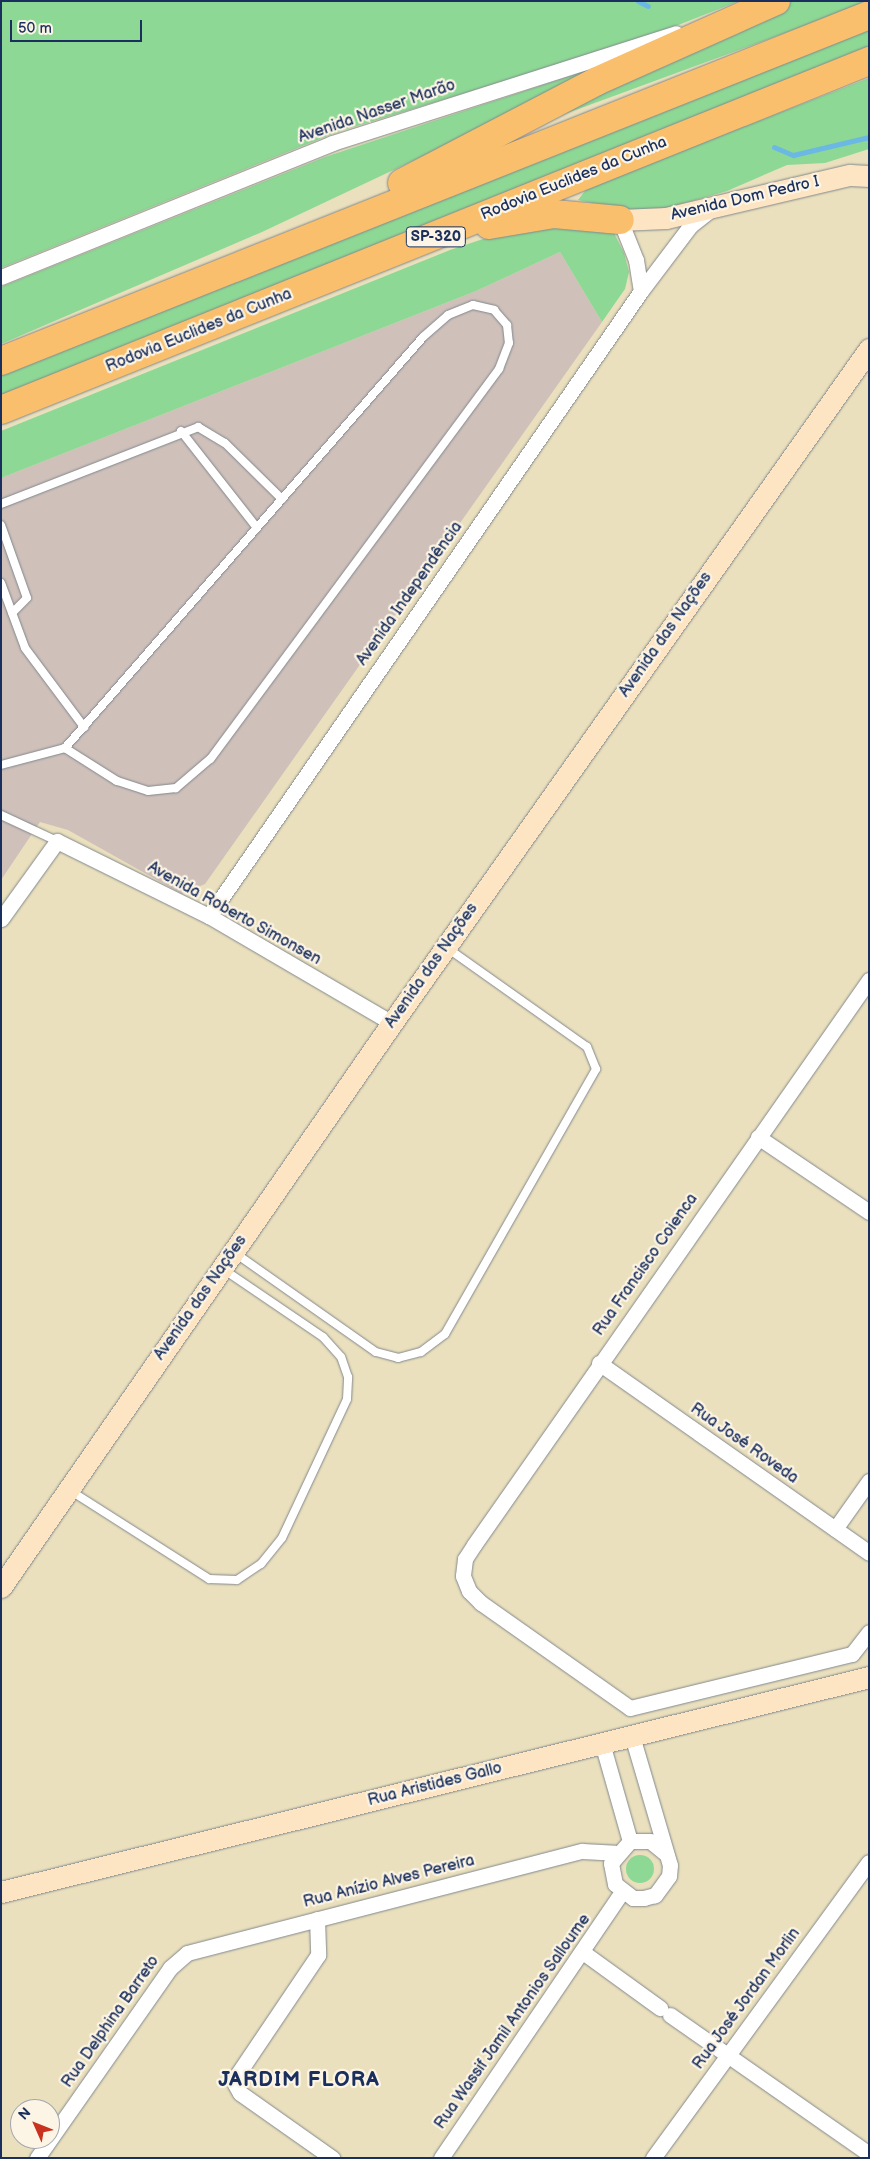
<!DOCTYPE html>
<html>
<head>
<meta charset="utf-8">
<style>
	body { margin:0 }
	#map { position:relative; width:870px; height:2159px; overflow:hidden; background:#eae0bd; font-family:"Balsamiq Sans",sans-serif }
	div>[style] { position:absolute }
	.industrial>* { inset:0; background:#cfc0ba }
	.green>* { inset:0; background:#8dd894 }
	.round { border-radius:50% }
	.stream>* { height:5px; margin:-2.5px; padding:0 2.5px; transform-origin:2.5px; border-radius:2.5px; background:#6cb8e5 }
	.roads { filter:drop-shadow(0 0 1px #82888e) drop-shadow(0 0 1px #82888e) }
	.lane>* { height:8px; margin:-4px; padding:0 4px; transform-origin:4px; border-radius:4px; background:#fff }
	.street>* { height:15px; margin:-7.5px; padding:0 7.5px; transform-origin:7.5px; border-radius:7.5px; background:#fff }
	.secondary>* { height:21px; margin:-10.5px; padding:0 10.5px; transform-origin:10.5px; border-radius:10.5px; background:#fde5c4 }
	.highway>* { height:28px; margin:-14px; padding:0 14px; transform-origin:14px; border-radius:14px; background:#f9bf6c }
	span { translate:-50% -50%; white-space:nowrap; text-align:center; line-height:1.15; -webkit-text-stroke:4.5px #fcf5e5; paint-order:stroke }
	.shield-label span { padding:1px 4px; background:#fcf5e5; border:1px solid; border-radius:4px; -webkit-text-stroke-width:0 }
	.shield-label { font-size:15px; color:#1b2f5e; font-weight:700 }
	.street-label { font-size:16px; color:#1b2f5e }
	.district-label { font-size:21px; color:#1b2f5e; font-weight:700; letter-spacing:1px }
	.frame { position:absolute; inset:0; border:2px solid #1b2f5e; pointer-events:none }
	.north { position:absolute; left:10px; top:2099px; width:50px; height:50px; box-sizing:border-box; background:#fcf5e5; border:1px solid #a2a6af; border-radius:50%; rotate:314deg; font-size:14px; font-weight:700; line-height:20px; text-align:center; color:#1b2f5e }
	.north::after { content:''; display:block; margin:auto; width:18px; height:22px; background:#c8321e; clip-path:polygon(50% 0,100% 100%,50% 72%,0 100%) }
	.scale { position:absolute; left:10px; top:20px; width:132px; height:22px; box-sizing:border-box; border:2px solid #1b2f5e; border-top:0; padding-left:6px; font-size:15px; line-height:18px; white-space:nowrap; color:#1b2f5e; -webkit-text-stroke:4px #fcf5e5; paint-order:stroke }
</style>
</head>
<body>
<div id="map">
	<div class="industrial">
		<i style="clip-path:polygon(560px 252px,602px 322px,205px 884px,182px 894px,68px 830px,40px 822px,1px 880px,1px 478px,476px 291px)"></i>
	</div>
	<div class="green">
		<i style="clip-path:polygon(1px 1px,739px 1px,648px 37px,337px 132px,1px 268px)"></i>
		<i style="clip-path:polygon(790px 1px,869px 2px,554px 118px,601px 85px)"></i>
		<i style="clip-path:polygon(869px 22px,869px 51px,1px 400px,1px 370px)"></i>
		<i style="clip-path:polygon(591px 69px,595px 75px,262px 232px,1px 344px,1px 287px,325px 157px)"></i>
		<i style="clip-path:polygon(869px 78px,869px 149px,825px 163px,787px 165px,727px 191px,664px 209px,631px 211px,578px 200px,588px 187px)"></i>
		<i style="clip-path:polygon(553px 221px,614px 233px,624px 253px,629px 272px,625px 289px,602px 322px,560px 252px,476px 291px,1px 478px,1px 431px,450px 250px,522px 226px)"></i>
		<i class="round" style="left:626px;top:1855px;width:28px;height:28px"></i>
	</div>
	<div class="stream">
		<i style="left:638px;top:1px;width:11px;rotate:27deg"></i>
		<i style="left:774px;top:147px;width:21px;rotate:23deg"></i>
		<i style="left:793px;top:155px;width:78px;rotate:-13.3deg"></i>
	</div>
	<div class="roads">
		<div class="lane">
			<i style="left:181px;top:431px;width:123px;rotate:51.9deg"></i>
			<i style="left:1px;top:504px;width:212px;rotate:-21.3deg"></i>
			<i style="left:198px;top:427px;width:31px;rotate:31deg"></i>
			<i style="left:225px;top:443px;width:80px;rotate:44.5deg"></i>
			<i style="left:1px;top:525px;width:77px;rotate:70.4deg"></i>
			<i style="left:27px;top:598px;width:21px;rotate:135deg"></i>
			<i style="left:1px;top:583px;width:69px;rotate:69.7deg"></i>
			<i style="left:25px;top:648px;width:99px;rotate:53.2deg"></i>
			<i style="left:1px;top:765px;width:66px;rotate:-14.9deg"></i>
			<i style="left:65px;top:748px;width:545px;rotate:-48.94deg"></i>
			<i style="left:423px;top:337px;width:33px;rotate:-41deg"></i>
			<i style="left:448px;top:315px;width:27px;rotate:-22deg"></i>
			<i style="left:473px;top:305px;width:22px;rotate:13deg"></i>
			<i style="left:494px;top:310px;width:20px;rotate:49deg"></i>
			<i style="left:507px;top:325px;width:18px;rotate:84deg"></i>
			<i style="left:509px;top:343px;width:28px;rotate:111deg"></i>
			<i style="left:499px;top:369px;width:485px;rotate:126.5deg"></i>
			<i style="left:210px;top:759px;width:45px;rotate:139.5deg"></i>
			<i style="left:176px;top:788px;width:28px;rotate:174deg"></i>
			<i style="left:148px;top:791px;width:33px;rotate:-162deg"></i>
			<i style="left:117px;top:781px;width:62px;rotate:-147.6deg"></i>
			<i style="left:1px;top:815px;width:62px;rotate:24.9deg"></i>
			<i style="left:235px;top:1253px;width:172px;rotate:35.1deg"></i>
			<i style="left:376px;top:1352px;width:23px;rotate:15deg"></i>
			<i style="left:398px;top:1358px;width:24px;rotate:-15deg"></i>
			<i style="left:421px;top:1352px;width:30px;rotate:-37deg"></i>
			<i style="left:445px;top:1334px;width:305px;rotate:-60.3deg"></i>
			<i style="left:596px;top:1069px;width:24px;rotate:-112deg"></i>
			<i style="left:587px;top:1047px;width:173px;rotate:-144.7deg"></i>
			<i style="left:71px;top:1491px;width:164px;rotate:32.5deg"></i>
			<i style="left:209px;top:1579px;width:28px;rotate:2deg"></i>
			<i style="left:237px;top:1580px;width:29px;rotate:-34deg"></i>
			<i style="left:261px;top:1564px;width:33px;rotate:-51deg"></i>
			<i style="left:282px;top:1538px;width:153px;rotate:-64.9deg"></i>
			<i style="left:347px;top:1399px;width:22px;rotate:-87deg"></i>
			<i style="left:348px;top:1377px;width:21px;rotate:-109deg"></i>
			<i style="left:341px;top:1357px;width:27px;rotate:-132deg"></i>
			<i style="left:323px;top:1337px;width:121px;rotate:-145.8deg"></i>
		</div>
		<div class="street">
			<i style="left:620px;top:220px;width:43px;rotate:68.2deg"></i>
			<i style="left:636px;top:260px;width:31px;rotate:81deg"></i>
			<i style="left:1px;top:277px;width:357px;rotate:-22deg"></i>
			<i style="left:332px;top:143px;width:361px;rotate:-17.7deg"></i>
			<i style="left:209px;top:916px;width:760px;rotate:-55.35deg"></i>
			<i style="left:641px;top:291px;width:83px;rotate:-52.9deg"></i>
			<i style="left:691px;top:225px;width:23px;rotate:-38deg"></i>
			<i style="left:1px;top:919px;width:96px;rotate:-54.3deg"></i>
			<i style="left:57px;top:841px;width:169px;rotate:26.3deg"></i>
			<i style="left:209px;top:916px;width:212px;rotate:30.3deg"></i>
			<i style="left:869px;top:980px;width:689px;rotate:124.96deg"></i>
			<i style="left:474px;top:1545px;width:17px;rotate:123deg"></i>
			<i style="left:465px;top:1559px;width:17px;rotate:97deg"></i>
			<i style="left:463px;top:1576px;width:16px;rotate:68deg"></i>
			<i style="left:469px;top:1591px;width:17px;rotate:45deg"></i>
			<i style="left:481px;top:1603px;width:182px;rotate:35.2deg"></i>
			<i style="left:630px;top:1708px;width:228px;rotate:-13.7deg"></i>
			<i style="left:852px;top:1654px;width:28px;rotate:-52deg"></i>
			<i style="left:758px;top:1137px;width:134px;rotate:34deg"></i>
			<i style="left:599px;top:1363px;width:330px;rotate:35.1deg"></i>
			<i style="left:835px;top:1529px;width:59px;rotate:-54.7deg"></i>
			<i style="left:632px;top:1736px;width:134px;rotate:73.6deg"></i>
			<i style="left:670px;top:1865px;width:11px;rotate:95deg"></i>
			<i style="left:669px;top:1876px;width:24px;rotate:126deg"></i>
			<i style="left:655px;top:1895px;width:11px;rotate:165deg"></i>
			<i style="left:644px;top:1898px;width:11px;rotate:180deg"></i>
			<i style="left:633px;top:1898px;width:23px;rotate:-142deg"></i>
			<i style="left:615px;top:1884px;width:21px;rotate:-101deg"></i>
			<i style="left:611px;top:1863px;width:29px;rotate:-49deg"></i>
			<i style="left:630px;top:1841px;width:20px"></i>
			<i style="left:650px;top:1841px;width:21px;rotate:39deg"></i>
			<i style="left:602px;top:1743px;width:102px;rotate:74.1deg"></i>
			<i style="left:317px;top:1919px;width:36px;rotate:88deg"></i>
			<i style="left:318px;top:1955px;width:145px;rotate:124deg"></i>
			<i style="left:237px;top:2075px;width:9px;rotate:103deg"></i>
			<i style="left:235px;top:2084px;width:10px;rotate:61deg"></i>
			<i style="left:240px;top:2093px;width:113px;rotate:35.2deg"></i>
			<i style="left:584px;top:1953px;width:94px;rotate:35.9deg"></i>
			<i style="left:670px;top:2015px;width:243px;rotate:34.9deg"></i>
			<i style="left:37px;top:2158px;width:232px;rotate:-55deg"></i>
			<i style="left:170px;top:1968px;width:23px;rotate:-41deg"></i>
			<i style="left:187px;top:1953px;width:408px;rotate:-14.5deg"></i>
			<i style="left:582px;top:1851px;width:33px;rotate:3deg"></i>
			<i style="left:441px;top:2158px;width:322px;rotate:-55.8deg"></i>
			<i style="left:653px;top:2158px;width:366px;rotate:-53.9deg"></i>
		</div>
		<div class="secondary">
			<i style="left:620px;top:220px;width:46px;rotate:-2.5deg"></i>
			<i style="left:666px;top:218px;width:189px;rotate:-13.2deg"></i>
			<i style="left:850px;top:175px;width:19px;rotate:3deg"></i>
			<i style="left:1px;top:1587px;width:686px;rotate:-55.27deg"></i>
			<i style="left:392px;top:1023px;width:826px;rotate:-54.71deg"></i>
			<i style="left:1px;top:1892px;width:894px;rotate:-13.91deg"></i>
		</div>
		<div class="highway">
			<i style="left:402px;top:183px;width:220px;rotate:-27.6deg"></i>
			<i style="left:597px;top:81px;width:196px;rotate:-24.1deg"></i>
			<i style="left:489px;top:225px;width:66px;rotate:-9.6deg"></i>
			<i style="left:554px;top:214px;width:66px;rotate:5.2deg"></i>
			<i style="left:1px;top:361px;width:934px;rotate:-21.73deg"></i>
			<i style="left:1px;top:410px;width:936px;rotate:-21.9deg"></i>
		</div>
	</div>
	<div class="shield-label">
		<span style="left:436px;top:237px">SP-320</span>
	</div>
	<div class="street-label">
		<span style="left:377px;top:112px;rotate:-19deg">Avenida Nasser Marão</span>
		<span style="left:574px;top:179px;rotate:-22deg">Rodovia Euclides da Cunha</span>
		<span style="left:745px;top:199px;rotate:-13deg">Avenida Dom Pedro I</span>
		<span style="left:199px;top:331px;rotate:-22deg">Rodovia Euclides da Cunha</span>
		<span style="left:410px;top:594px;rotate:-55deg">Avenida Independência</span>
		<span style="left:666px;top:635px;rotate:-55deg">Avenida das Nações</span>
		<span style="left:234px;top:914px;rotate:29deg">Avenida Roberto Simonsen</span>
		<span style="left:432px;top:966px;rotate:-55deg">Avenida das Nações</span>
		<span style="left:646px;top:1265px;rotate:-55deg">Rua Francisco Coienca</span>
		<span style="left:201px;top:1298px;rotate:-55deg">Avenida das Nações</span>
		<span style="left:744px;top:1444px;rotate:35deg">Rua José Roveda</span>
		<span style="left:435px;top:1785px;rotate:-14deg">Rua Aristides Gallo</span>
		<span style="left:389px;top:1882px;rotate:-14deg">Rua Anízio Alves Pereira</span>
		<span style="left:747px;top:1999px;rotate:-54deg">Rua José Jordan Morlin</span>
		<span style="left:111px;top:2022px;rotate:-55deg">Rua Delphina Barreto</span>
		<span style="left:513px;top:2022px;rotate:-55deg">Rua Wassif Jamil Antonios Salloume</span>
	</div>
	<div class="district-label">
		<span style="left:299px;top:2080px">JARDIM FLORA</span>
	</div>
	<div class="frame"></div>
	<div class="north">N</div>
	<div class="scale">50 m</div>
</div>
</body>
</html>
